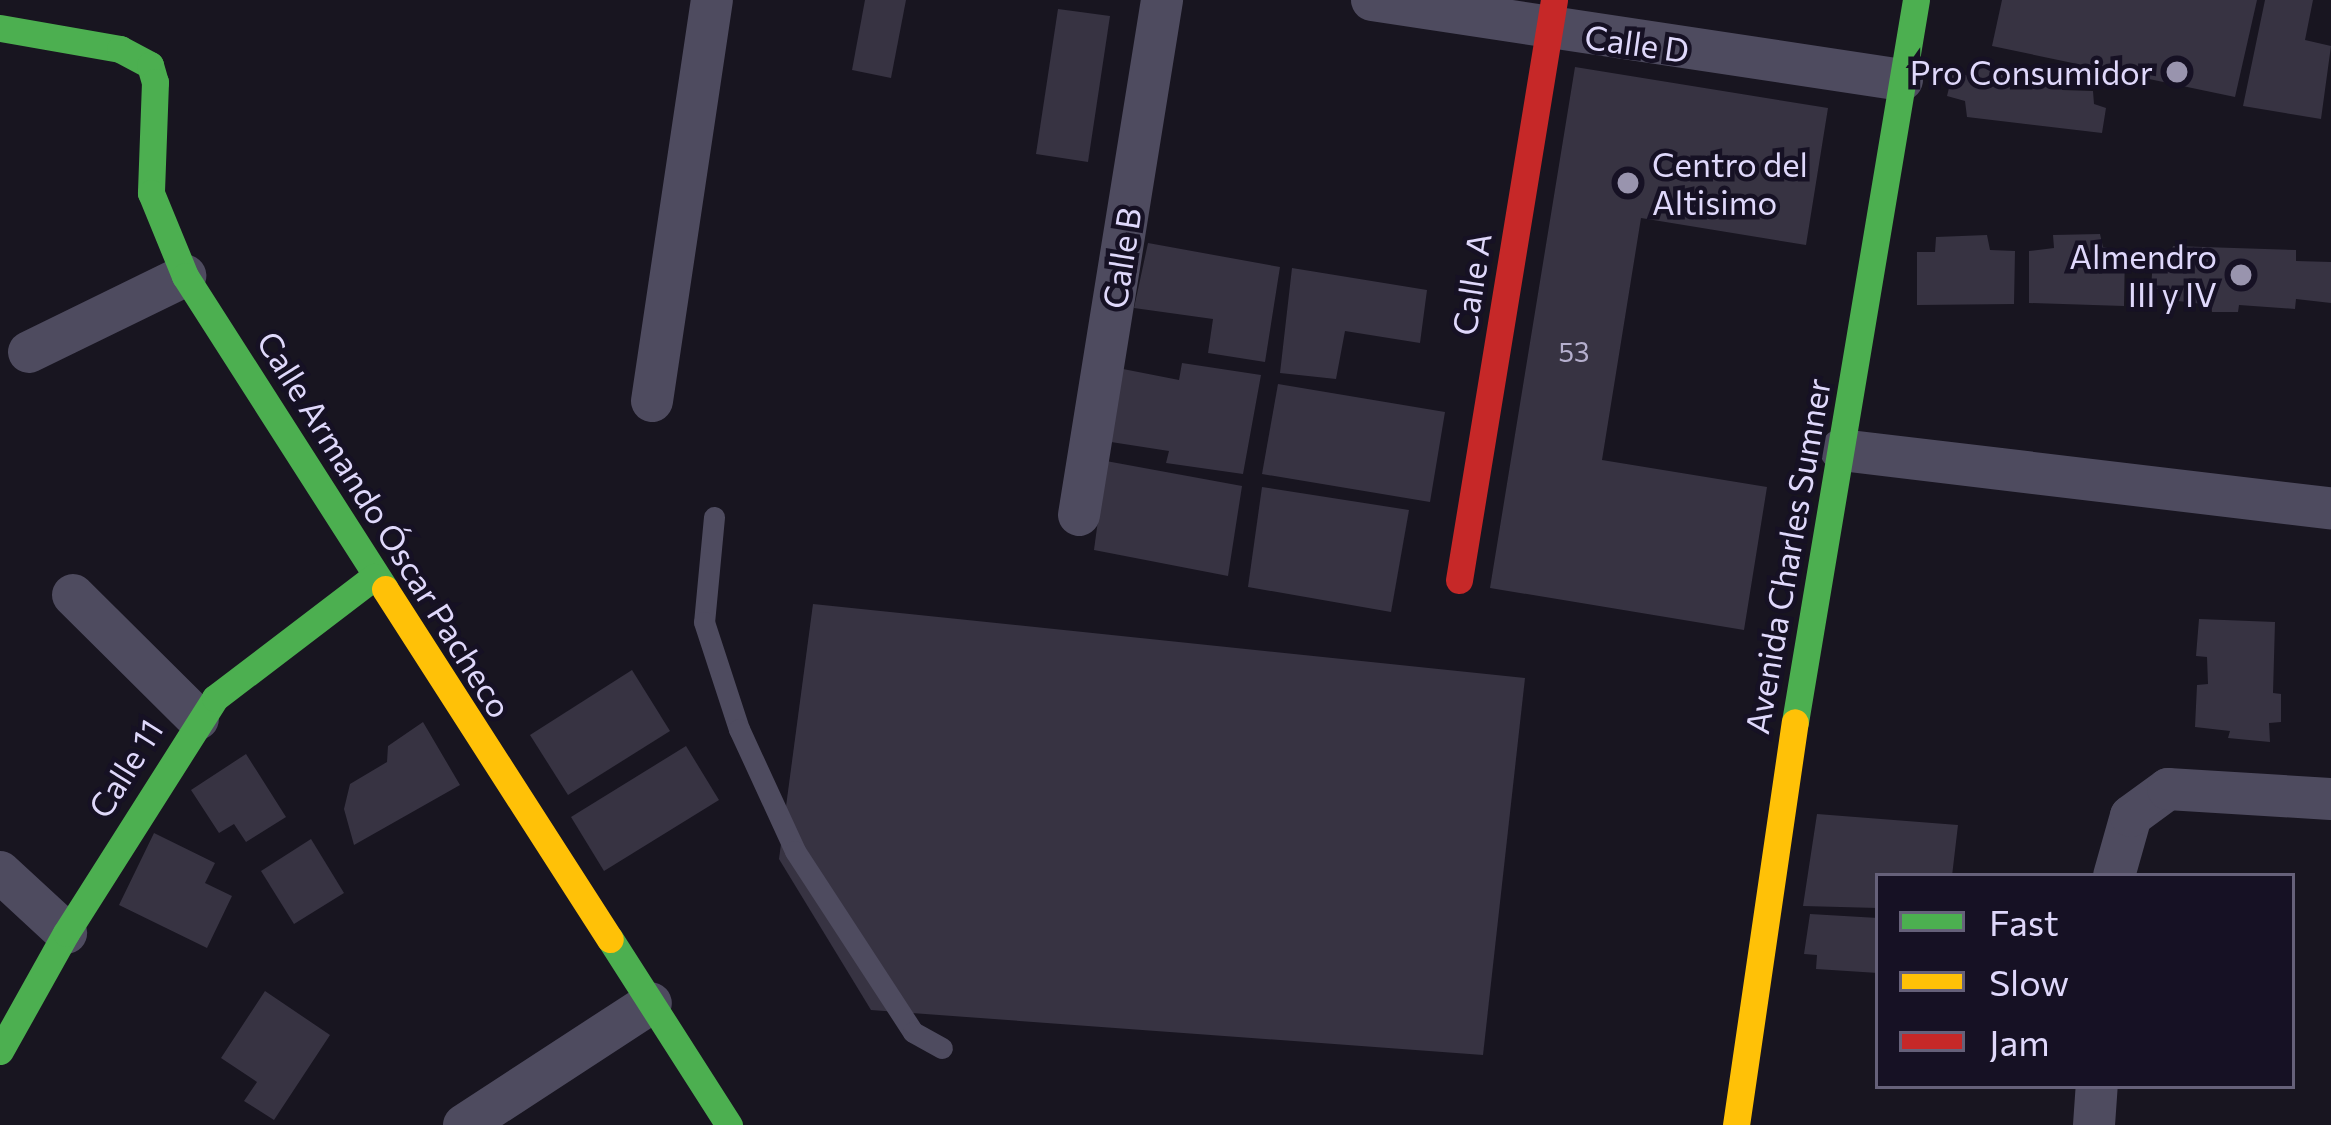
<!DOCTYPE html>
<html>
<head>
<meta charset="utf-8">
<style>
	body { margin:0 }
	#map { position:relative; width:2331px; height:1125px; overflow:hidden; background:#181520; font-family:Commissioner,sans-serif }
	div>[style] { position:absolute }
	.building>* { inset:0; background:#373342 }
	.lane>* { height:21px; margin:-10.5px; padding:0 10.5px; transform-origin:10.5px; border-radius:10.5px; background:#4e4b5f }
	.street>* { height:42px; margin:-21px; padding:0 21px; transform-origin:21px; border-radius:21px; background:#4e4b5f }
	.fast>* { height:27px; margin:-13.5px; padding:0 13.5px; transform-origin:13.5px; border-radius:13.5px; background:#4caf50 }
	.slow>* { height:27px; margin:-13.5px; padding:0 13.5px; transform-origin:13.5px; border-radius:13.5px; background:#ffc107 }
	.jam>* { height:27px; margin:-13.5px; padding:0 13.5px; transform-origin:13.5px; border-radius:13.5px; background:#c62828 }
	.dots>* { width:33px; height:33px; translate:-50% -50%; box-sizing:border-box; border:6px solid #161124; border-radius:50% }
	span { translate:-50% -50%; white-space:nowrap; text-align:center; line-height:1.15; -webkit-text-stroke:9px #161124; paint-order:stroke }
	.number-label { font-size:27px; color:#b5afcd }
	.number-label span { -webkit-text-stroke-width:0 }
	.street-label { font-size:33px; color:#dfd8fb }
	.poi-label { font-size:33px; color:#dfd8fb }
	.right { translate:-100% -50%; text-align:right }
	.left { translate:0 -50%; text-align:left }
	.legend { position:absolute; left:1875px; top:873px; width:420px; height:216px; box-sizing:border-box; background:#161124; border:3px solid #66617a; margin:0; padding:15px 21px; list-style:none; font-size:36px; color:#dfd8fb }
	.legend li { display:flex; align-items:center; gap:24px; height:60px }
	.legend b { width:60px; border:3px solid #66617a }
</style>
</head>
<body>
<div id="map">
	<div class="building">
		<i style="clip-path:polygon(865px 0,906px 0,891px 78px,852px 70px)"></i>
		<i style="clip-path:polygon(2002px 0,2257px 0,2235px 97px,1992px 46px)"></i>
		<i style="clip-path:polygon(2265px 0,2313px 0,2305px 40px,2331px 46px,2321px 119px,2243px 106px)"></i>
		<i style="clip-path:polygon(1058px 9px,1110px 16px,1088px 162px,1036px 154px)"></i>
		<i style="clip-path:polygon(1975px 66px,2063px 77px,2062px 90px,2093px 91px,2094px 104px,2106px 108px,2102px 133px,1967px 117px,1965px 101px,1947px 96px,1953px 72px,1973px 77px)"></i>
		<i style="clip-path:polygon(1575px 67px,1828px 108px,1806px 245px,1641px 218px,1602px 460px,1767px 487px,1744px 630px,1490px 588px)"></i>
		<i style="clip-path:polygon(2100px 234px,2103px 247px,2125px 252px,2124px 306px,2029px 303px,2029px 251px,2054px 248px,2053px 235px)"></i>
		<i style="clip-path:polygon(1987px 235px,1990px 250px,2015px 251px,2014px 304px,1917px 305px,1917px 252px,1935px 252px,1936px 237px)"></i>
		<i style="clip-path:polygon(1148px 243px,1280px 267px,1265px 362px,1208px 353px,1213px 319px,1134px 308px)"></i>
		<i style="clip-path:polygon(2173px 246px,2296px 250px,2296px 261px,2331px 262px,2331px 303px,2296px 299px,2295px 309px,2239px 305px,2238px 312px,2212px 312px,2211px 305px,2170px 300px,2171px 289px,2151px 289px,2153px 259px,2170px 258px)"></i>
		<i style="clip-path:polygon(1292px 268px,1427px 290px,1420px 343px,1345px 331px,1336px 379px,1280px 373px)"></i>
		<i style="clip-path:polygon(1182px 363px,1261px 375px,1243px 474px,1166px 463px,1169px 451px,1111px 442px,1123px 369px,1179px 380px)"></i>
		<i style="clip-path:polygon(1278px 384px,1445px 412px,1430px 502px,1262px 474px)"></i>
		<i style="clip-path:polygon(1106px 461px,1242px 486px,1228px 576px,1094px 550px)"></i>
		<i style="clip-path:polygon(1262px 487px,1409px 510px,1391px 612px,1248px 587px)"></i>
		<i style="clip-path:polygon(813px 604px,1525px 678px,1483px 1055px,871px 1010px,779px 859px)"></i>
		<i style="clip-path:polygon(2199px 619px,2275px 622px,2273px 693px,2281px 694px,2281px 722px,2269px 723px,2270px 742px,2228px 738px,2230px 731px,2195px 727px,2197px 685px,2208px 684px,2207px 657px,2196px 656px)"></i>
		<i style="clip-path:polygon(632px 670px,670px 731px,568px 795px,530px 735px)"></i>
		<i style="clip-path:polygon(423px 722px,460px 785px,354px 845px,344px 809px,350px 784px,387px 762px,388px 746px)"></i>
		<i style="clip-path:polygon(686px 746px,719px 800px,604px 871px,571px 817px)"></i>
		<i style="clip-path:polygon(246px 754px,286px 817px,246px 842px,234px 824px,219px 833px,191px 790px)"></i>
		<i style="clip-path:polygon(1817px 814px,1958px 825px,1952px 876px,1878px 876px,1878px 908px,1803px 906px)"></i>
		<i style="clip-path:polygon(154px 833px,215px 863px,205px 883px,232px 896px,207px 948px,119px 905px)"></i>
		<i style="clip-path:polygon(311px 839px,344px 893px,294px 924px,261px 871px)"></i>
		<i style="clip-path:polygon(1810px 914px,1878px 918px,1878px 973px,1816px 969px,1817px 955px,1804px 954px)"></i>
		<i style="clip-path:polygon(265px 991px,330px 1035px,274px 1120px,244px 1101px,257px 1082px,221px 1058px)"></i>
	</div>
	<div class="lane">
		<i style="left:714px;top:517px;width:105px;rotate:95.4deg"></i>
		<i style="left:704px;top:622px;width:113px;rotate:71.9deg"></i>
		<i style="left:739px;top:729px;width:134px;rotate:65.3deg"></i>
		<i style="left:795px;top:851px;width:216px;rotate:56.9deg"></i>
		<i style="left:913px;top:1032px;width:33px;rotate:29deg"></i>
	</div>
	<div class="street">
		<i style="left:1372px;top:0;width:536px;rotate:8.58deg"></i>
		<i style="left:29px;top:352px;width:174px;rotate:-26deg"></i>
		<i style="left:652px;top:401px;width:405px;rotate:-81.5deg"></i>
		<i style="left:1841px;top:450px;width:493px;rotate:6.8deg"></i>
		<i style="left:1079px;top:515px;width:522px;rotate:-80.84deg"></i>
		<i style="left:73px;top:595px;width:176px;rotate:44.8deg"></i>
		<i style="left:0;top:872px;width:90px;rotate:42.7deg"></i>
		<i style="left:2114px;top:876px;width:62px;rotate:-74.2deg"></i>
		<i style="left:2131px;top:816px;width:46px;rotate:-36.1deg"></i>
		<i style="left:2168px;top:789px;width:163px;rotate:3.5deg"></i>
		<i style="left:464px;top:1125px;width:223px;rotate:-33.1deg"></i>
		<i style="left:2094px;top:1125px;width:39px;rotate:-86deg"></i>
	</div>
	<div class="fast">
		<i style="left:0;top:28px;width:122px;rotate:9.9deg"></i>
		<i style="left:120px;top:49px;width:34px;rotate:28deg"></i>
		<i style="left:150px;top:65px;width:18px;rotate:74deg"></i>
		<i style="left:155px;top:82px;width:111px;rotate:92.1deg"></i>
		<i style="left:151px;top:193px;width:90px;rotate:67.7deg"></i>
		<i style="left:185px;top:276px;width:371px;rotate:57.4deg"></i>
		<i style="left:1795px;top:722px;width:732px;rotate:-80.49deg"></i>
		<i style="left:610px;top:939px;width:221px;rotate:57.4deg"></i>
		<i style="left:0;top:1051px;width:135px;rotate:-60.8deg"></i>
		<i style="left:66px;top:933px;width:278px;rotate:-57.6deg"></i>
		<i style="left:215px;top:698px;width:200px;rotate:-37.3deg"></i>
	</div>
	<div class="slow">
		<i style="left:385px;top:589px;width:416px;rotate:57.3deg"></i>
		<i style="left:1736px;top:1125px;width:407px;rotate:-81.7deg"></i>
	</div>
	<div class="jam">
		<i style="left:1459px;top:580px;width:588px;rotate:-80.7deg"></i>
	</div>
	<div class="dots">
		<i style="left:2177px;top:72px;background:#9994ae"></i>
		<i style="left:1628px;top:183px;background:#9994ae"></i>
		<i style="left:2241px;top:275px;background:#9994ae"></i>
	</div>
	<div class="number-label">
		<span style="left:1574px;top:352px">53</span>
	</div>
	<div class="street-label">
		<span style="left:1637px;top:43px;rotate:8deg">Calle D</span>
		<span style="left:1121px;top:258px;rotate:-81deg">Calle B</span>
		<span style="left:1471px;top:284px;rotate:-81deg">Calle A</span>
		<span style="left:385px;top:524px;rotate:58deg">Calle Armando Óscar Pacheco</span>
		<span style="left:1787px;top:556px;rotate:-80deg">Avenida Charles Sumner</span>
		<span style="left:125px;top:768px;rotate:-58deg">Calle 11</span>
	</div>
	<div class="poi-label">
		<span class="right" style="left:2153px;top:72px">Pro Consumidor</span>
		<span class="left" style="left:1652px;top:183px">Centro del<br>Altisimo</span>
		<span class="right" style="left:2217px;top:275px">Almendro<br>III y IV</span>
	</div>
	<ul class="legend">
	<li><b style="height:15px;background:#4caf50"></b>Fast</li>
	<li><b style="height:15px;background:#ffc107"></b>Slow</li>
	<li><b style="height:15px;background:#c62828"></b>Jam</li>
	</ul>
</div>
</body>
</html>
